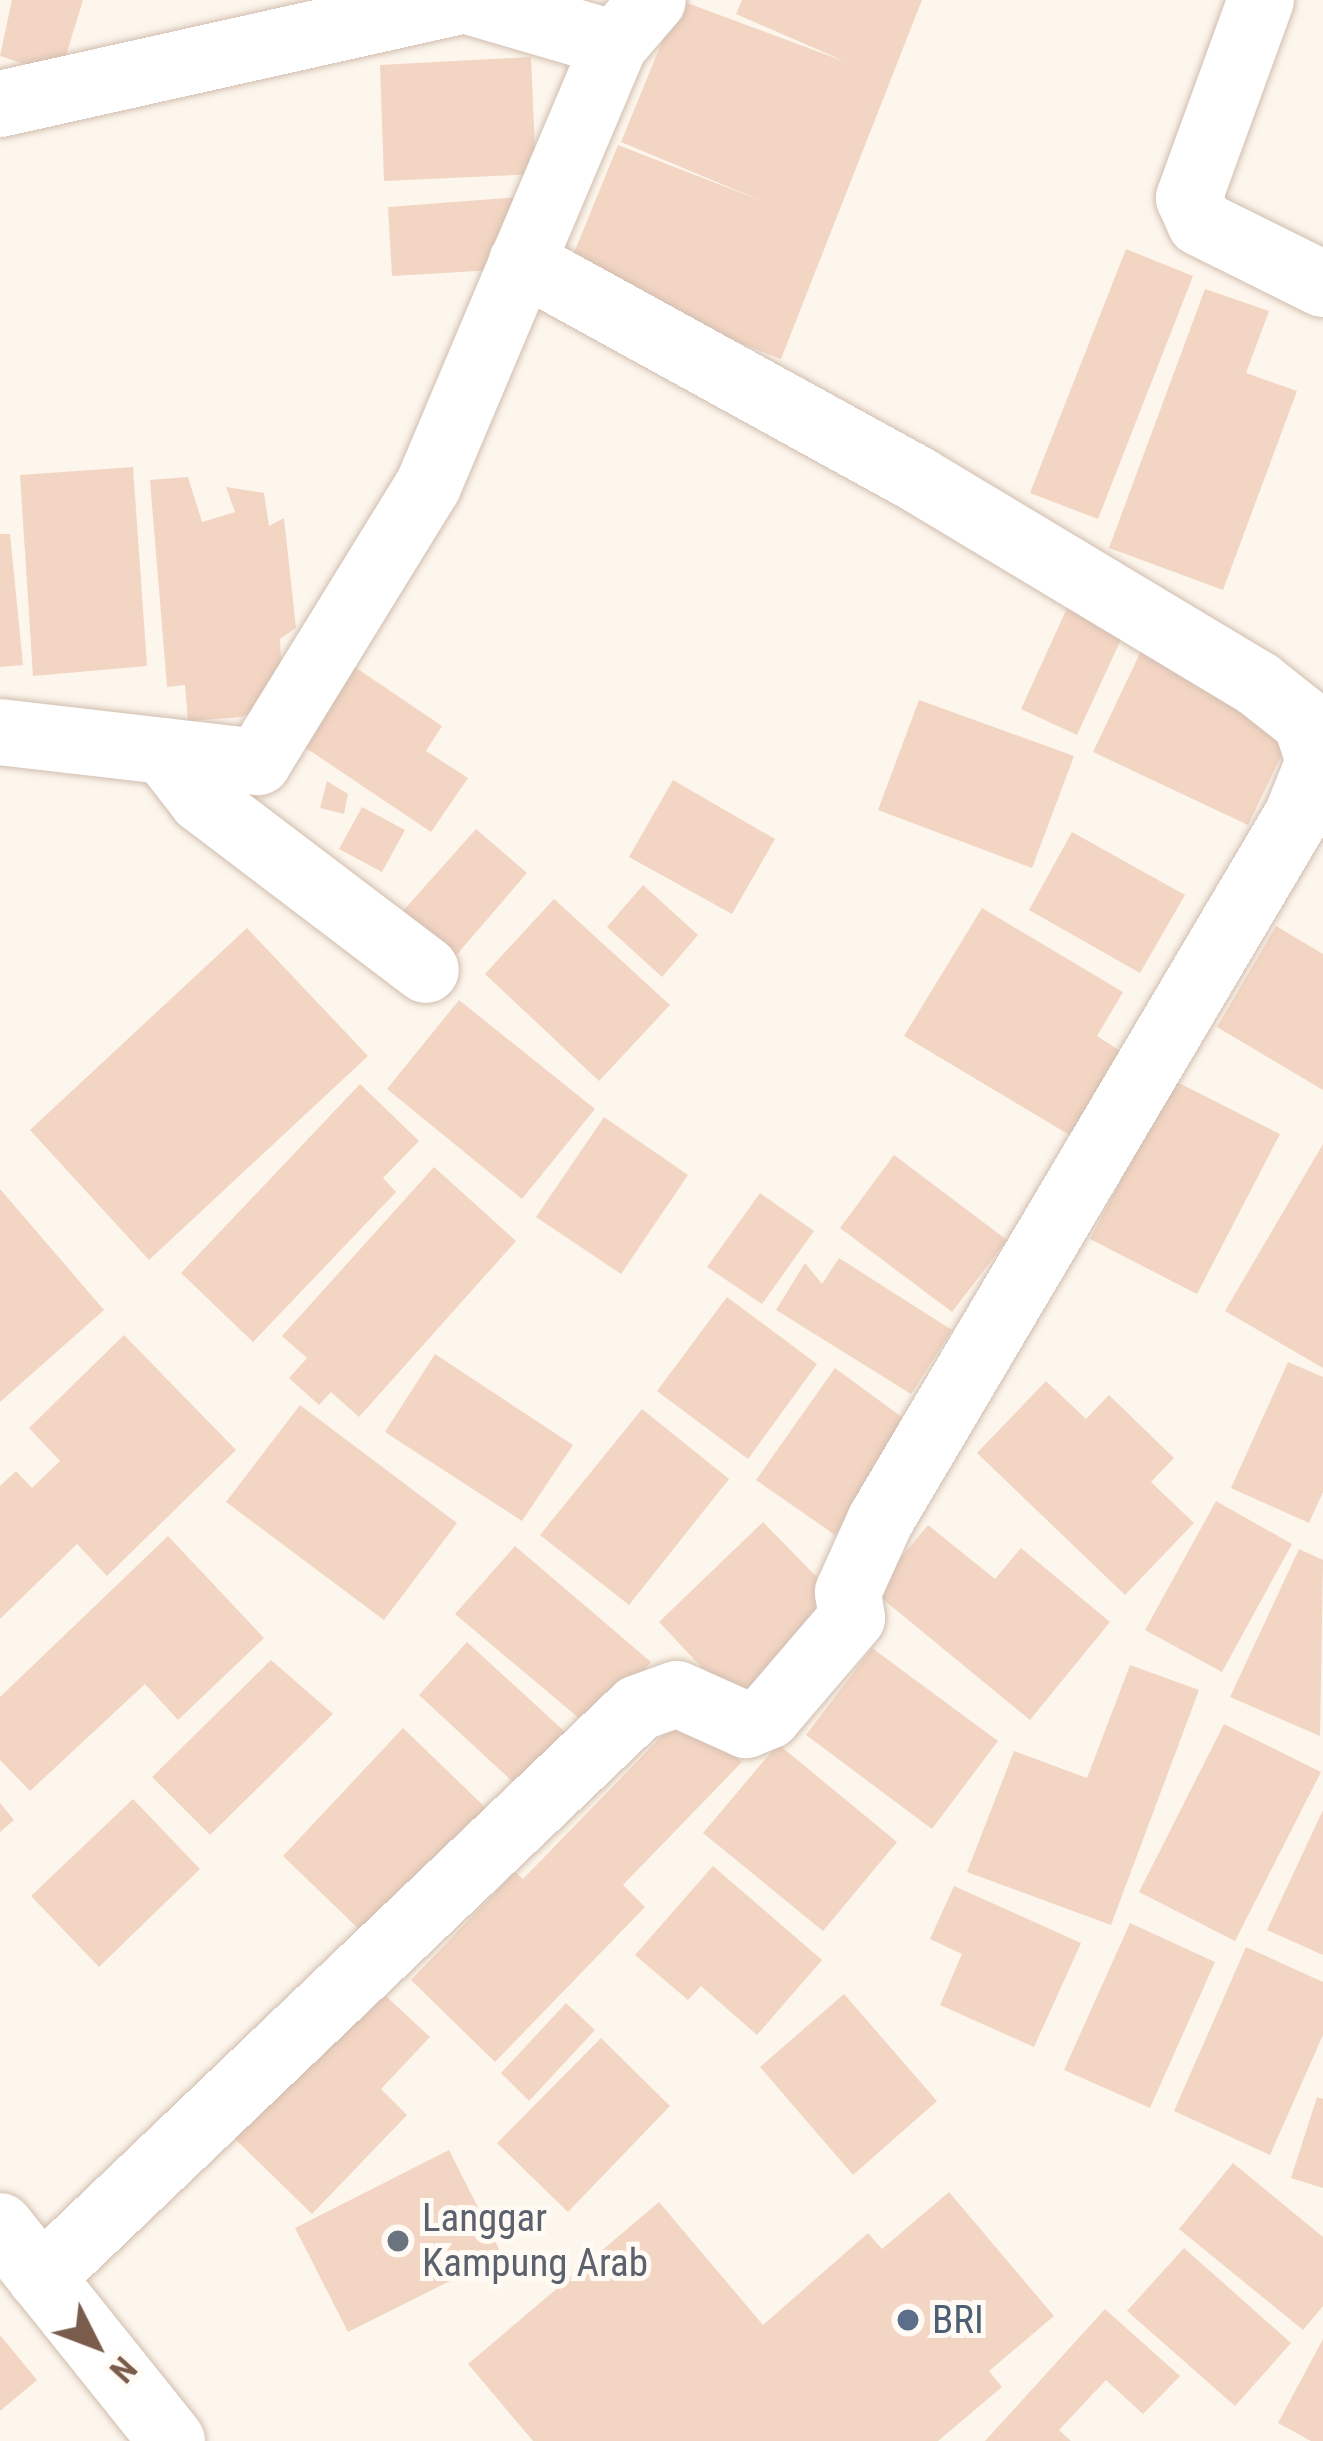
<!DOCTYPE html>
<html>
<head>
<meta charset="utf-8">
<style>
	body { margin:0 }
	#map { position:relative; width:1323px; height:2441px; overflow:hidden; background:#fdf6ec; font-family:"Roboto Condensed",sans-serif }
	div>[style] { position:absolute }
	.building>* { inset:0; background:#f3d5c3 }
	.roads { filter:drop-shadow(0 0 3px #d1beb0) drop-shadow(0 0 3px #d1beb0) }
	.street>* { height:66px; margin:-33px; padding:0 33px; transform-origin:33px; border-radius:33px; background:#fff }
	.secondary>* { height:66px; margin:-33px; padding:0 33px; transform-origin:33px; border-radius:33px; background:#fff }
	.dots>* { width:33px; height:33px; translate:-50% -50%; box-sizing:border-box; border:6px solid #fffaf3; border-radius:50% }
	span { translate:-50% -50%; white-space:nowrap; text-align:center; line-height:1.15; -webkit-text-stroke:10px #fffaf3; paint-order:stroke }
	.worship-label { font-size:39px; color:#5b616d }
	.left { translate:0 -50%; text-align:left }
	.service-label { font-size:39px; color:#4e5e75 }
	.north { position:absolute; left:36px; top:2285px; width:120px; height:120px; -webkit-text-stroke:9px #fffaf3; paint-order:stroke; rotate:132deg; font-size:33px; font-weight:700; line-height:48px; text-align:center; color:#7a5c4d }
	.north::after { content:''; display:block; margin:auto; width:42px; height:54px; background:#7a5c4d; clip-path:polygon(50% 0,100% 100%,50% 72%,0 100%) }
</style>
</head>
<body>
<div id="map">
	<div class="building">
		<i style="clip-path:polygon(12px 0,83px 0,60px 75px,0 56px)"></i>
		<i style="clip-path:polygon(679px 0,846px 62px,736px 14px,742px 0,922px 0,781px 359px,565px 275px,618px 145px,767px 203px,621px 142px)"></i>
		<i style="clip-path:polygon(531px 57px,536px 174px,384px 181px,380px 65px)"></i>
		<i style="clip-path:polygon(520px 197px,494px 270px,392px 276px,388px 207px)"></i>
		<i style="clip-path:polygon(1126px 249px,1193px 276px,1098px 519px,1030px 493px)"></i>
		<i style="clip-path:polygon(1205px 289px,1269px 311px,1246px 373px,1297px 391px,1223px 590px,1109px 548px)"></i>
		<i style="clip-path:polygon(133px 467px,147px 666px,33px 676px,20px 475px)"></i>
		<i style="clip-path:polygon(188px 477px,202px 522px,235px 512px,226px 487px,264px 493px,269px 526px,284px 518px,296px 628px,280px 639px,283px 695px,242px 717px,188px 721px,185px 685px,167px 687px,150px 480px)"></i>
		<i style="clip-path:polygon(0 534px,10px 534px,23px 665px,0 667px)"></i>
		<i style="clip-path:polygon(1068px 606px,1124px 633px,1077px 735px,1021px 709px)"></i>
		<i style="clip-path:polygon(1142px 649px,1297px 723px,1248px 825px,1093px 752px)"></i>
		<i style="clip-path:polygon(349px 663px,442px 726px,426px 751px,468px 778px,431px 832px,297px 742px)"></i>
		<i style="clip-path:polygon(919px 700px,1074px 756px,1032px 868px,878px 810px)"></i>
		<i style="clip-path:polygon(673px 780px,775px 839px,732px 914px,629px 857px)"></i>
		<i style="clip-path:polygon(327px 781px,348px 794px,344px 814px,320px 808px)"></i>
		<i style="clip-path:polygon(362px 807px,405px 830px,382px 872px,339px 849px)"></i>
		<i style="clip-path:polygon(476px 829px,527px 873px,447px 966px,394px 921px)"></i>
		<i style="clip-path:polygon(1072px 832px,1185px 895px,1140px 973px,1029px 910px)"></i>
		<i style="clip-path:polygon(643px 885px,698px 935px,662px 977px,607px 927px)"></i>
		<i style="clip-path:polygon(554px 899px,670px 1005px,599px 1081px,485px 974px)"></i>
		<i style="clip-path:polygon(982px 908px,1123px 992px,1097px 1036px,1133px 1059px,1081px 1142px,904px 1036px)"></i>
		<i style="clip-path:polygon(1276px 926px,1323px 954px,1323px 1090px,1217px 1027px)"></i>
		<i style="clip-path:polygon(247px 928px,368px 1056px,149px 1260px,30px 1130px)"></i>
		<i style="clip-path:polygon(459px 1000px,595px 1109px,522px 1199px,387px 1089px)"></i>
		<i style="clip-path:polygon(1173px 1080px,1280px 1134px,1197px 1294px,1090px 1239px)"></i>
		<i style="clip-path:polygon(360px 1084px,419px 1141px,383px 1178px,396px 1192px,253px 1342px,181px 1273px)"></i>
		<i style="clip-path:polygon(604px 1117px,688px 1175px,621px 1274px,536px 1217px)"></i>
		<i style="clip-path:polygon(1323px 1144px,1323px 1368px,1225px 1311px)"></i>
		<i style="clip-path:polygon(894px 1155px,1007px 1240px,952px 1312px,840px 1228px)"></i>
		<i style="clip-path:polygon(434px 1167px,516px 1241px,359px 1417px,331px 1392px,319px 1405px,289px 1378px,307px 1358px,282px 1336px)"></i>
		<i style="clip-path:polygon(0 1189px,104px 1310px,0 1402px)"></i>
		<i style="clip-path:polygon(760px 1193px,814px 1231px,762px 1304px,707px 1267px)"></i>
		<i style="clip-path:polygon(839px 1258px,952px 1330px,911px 1394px,776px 1310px,805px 1263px,822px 1284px)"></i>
		<i style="clip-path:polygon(727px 1297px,817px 1364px,748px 1459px,657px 1391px)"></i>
		<i style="clip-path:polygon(124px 1335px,236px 1450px,107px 1576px,77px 1544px,0 1619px,0 1486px,16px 1471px,32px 1488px,60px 1461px,29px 1428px)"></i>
		<i style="clip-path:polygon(435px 1354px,573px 1445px,522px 1521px,385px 1432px)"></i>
		<i style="clip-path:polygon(1288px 1362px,1323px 1377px,1323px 1492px,1309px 1523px,1231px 1488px)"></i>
		<i style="clip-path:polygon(835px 1368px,914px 1426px,835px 1535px,756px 1480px)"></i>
		<i style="clip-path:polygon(1046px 1381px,1086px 1419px,1109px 1395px,1174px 1458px,1151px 1482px,1194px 1523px,1125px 1595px,977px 1453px)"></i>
		<i style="clip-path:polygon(300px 1405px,457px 1523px,384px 1620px,226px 1502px)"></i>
		<i style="clip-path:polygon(642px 1409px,729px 1479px,629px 1605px,540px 1535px)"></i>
		<i style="clip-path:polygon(1216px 1501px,1292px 1544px,1222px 1672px,1145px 1630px)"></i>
		<i style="clip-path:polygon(763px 1522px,843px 1604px,738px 1706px,659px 1622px)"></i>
		<i style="clip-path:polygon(928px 1525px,995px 1579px,1021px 1548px,1110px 1622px,1030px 1720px,873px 1591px)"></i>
		<i style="clip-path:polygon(168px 1536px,264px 1638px,178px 1720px,145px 1684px,30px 1791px,0 1760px,0 1697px)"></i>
		<i style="clip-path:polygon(515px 1546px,651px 1662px,593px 1730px,455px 1614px)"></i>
		<i style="clip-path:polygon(1299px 1549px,1323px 1560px,1320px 1736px,1230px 1697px)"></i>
		<i style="clip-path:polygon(467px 1642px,576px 1742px,527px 1795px,419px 1695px)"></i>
		<i style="clip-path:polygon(872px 1648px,998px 1741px,932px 1829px,806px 1735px)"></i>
		<i style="clip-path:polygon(271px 1660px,333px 1714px,210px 1835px,152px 1777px)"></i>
		<i style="clip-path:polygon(1130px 1665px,1199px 1690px,1111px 1925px,967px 1872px,1014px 1751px,1087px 1778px)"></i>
		<i style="clip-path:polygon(688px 1709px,742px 1762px,623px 1885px,645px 1907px,495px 2062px,411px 1980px,515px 1872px,523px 1879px)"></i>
		<i style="clip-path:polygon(1224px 1724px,1321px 1772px,1235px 1941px,1139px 1892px)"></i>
		<i style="clip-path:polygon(403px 1728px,489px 1811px,368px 1938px,283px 1856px)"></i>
		<i style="clip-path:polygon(778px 1744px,897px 1842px,823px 1931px,703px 1833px)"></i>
		<i style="clip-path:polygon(133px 1799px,200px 1869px,99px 1967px,31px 1896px)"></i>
		<i style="clip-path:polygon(0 1803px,14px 1820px,0 1832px)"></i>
		<i style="clip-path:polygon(1323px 1810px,1323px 1955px,1267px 1930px)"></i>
		<i style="clip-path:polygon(713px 1866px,822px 1960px,757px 2035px,701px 1986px,688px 2000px,635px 1955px)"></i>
		<i style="clip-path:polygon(954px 1886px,1081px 1943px,1034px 2047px,940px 2005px,962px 1954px,930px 1939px)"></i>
		<i style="clip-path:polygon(1130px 1923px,1215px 1962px,1150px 2108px,1064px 2070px)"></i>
		<i style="clip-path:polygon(1246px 1947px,1323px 1982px,1323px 2035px,1270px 2155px,1174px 2111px)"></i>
		<i style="clip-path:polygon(374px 1985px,430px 2037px,381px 2089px,407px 2115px,312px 2214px,231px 2135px)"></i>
		<i style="clip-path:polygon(844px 1994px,937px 2101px,853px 2175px,760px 2067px)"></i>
		<i style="clip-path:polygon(566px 2003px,595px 2030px,529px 2101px,501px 2073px)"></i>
		<i style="clip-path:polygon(601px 2038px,670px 2106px,568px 2212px,497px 2143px)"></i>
		<i style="clip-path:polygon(1317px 2097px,1323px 2099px,1323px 2188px,1291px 2178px)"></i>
		<i style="clip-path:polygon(449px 2150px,502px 2255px,348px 2332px,295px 2228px)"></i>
		<i style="clip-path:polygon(1233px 2163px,1323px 2237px,1323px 2306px,1303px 2330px,1179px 2229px)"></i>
		<i style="clip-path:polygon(949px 2192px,1054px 2316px,989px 2371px,1002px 2387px,938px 2441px,533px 2441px,468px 2364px,659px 2202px,763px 2325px,868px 2233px,882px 2249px)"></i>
		<i style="clip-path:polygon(1184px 2248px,1291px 2343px,1235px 2406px,1127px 2311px)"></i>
		<i style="clip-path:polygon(1105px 2309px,1180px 2376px,1143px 2414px,1106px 2380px,1059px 2430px,1071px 2441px,985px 2441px)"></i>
		<i style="clip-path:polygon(0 2335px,37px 2380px,0 2411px)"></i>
		<i style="clip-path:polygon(1323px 2339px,1323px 2441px,1311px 2441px,1278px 2423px)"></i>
	</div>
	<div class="roads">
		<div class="street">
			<i style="left:1261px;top:0;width:211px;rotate:110deg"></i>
			<i style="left:1189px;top:198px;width:27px;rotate:66deg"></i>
			<i style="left:1200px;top:223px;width:137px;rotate:26.4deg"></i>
			<i style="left:615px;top:44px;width:58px;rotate:-49.2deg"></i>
			<i style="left:0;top:104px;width:476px;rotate:-12.6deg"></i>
			<i style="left:0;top:732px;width:260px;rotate:6.6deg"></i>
			<i style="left:258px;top:762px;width:324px;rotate:-58.4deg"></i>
			<i style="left:428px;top:486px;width:480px;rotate:-67.1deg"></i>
			<i style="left:615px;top:44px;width:156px;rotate:-163.7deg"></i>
			<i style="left:164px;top:751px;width:62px;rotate:52.2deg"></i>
			<i style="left:202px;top:800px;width:281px;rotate:37.2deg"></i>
			<i style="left:41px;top:2278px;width:825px;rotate:-43.67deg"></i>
			<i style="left:638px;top:1708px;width:41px;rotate:-19.7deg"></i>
			<i style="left:677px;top:1694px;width:76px;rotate:24.2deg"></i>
			<i style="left:746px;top:1725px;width:24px;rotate:-22deg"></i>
			<i style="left:768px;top:1716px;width:129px;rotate:-49.4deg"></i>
			<i style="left:852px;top:1618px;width:26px;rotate:-99deg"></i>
			<i style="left:848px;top:1592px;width:78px;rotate:-65.7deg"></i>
			<i style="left:880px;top:1521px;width:819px;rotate:-59.4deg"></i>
			<i style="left:1297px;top:816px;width:59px;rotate:-68.2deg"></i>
			<i style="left:1319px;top:761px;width:41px;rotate:-108.4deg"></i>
			<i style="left:1306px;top:722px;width:61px;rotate:-141.6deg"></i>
			<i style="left:1258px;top:684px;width:398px;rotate:-149deg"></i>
			<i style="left:917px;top:479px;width:451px;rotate:-151.2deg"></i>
		</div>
		<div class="secondary">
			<i style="left:0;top:2226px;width:275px;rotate:51.3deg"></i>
		</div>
	</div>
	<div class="dots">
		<i style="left:398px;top:2241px;background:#6b7280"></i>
		<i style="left:908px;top:2320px;background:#5c6f8a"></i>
	</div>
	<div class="worship-label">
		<span class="left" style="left:422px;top:2241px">Langgar<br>Kampung Arab</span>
	</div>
	<div class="service-label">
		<span class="left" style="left:932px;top:2320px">BRI</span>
	</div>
	<div class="north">N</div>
</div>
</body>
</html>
